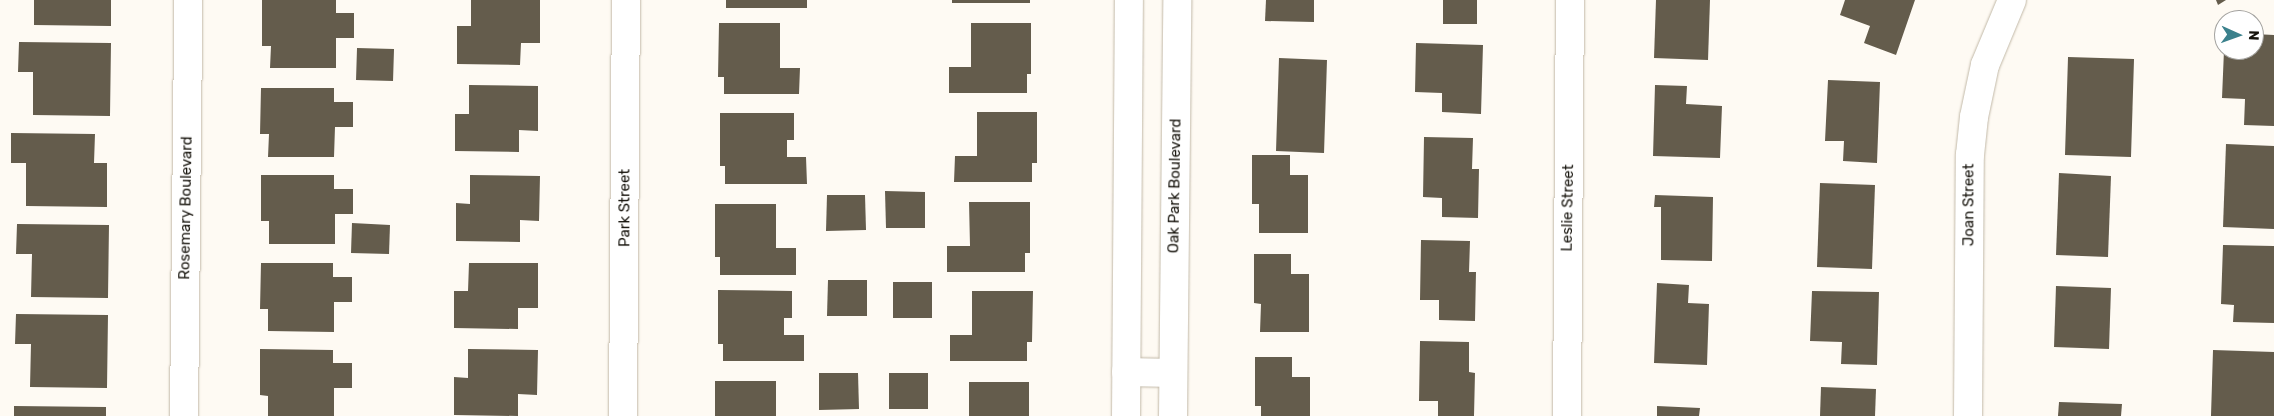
<!DOCTYPE html>
<html>
<head>
<meta charset="utf-8">
<style>
	body { margin:0 }
	#map { position:relative; width:2274px; height:416px; overflow:hidden; background:#fefaf3; font-family:Rubik,sans-serif }
	div>[style] { position:absolute }
	.building>* { inset:0; background:#645c4c }
	.roads { filter:drop-shadow(0 0 1px #c2b9a8) drop-shadow(0 0 1px #c2b9a8) }
	.minor>* { height:28px; margin:-14px; padding:0 14px; transform-origin:14px; border-radius:14px; background:#fff }
	.tertiary>* { height:28px; margin:-14px; padding:0 14px; transform-origin:14px; border-radius:14px; background:#fff }
	span { translate:-50% -50%; white-space:nowrap; text-align:center; line-height:1.15; -webkit-text-stroke:5px #fff; paint-order:stroke }
	.street-label { font-size:15px; color:#17140d }
	.north { position:absolute; left:2214px; top:10px; width:50px; height:50px; box-sizing:border-box; background:#fff; border:1px solid #a2a19e; border-radius:50%; rotate:92deg; font-size:14px; font-weight:700; line-height:20px; text-align:center; color:#17140d }
	.north::after { content:''; display:block; margin:auto; width:18px; height:22px; background:#3b818c; clip-path:polygon(50% 0,100% 100%,50% 72%,0 100%) }
</style>
</head>
<body>
<div id="map">
	<div class="building">
		<i style="clip-path:polygon(34px 0,111px 0,111px 26px,34px 25px)"></i>
		<i style="clip-path:polygon(262px 0,336px 0,336px 13px,354px 13px,354px 38px,336px 38px,336px 68px,270px 68px,271px 46px,262px 46px)"></i>
		<i style="clip-path:polygon(471px 0,540px 0,540px 43px,521px 43px,520px 65px,457px 64px,457px 26px,471px 26px)"></i>
		<i style="clip-path:polygon(726px 0,807px 0,807px 8px,726px 8px)"></i>
		<i style="clip-path:polygon(952px 0,1030px 0,1030px 3px,952px 3px)"></i>
		<i style="clip-path:polygon(1266px 0,1314px 0,1314px 22px,1265px 21px)"></i>
		<i style="clip-path:polygon(1443px 0,1477px 0,1477px 24px,1443px 24px)"></i>
		<i style="clip-path:polygon(1656px 0,1710px 0,1708px 60px,1654px 58px)"></i>
		<i style="clip-path:polygon(1845px 0,1915px 0,1896px 55px,1864px 43px,1870px 26px,1840px 15px)"></i>
		<i style="clip-path:polygon(2216px 0,2226px 0,2218px 5px)"></i>
		<i style="clip-path:polygon(719px 23px,780px 23px,780px 68px,800px 68px,799px 94px,724px 94px,724px 77px,718px 77px)"></i>
		<i style="clip-path:polygon(971px 23px,1031px 23px,1031px 74px,1027px 74px,1027px 93px,949px 93px,949px 67px,971px 67px)"></i>
		<i style="clip-path:polygon(2254px 34px,2274px 35px,2274px 126px,2244px 125px,2245px 99px,2222px 98px,2224px 50px,2254px 50px)"></i>
		<i style="clip-path:polygon(19px 42px,111px 43px,110px 116px,33px 115px,33px 72px,18px 72px)"></i>
		<i style="clip-path:polygon(1416px 43px,1483px 45px,1481px 114px,1442px 112px,1442px 93px,1415px 92px)"></i>
		<i style="clip-path:polygon(357px 48px,394px 49px,393px 81px,356px 80px)"></i>
		<i style="clip-path:polygon(2068px 57px,2134px 59px,2131px 157px,2065px 155px)"></i>
		<i style="clip-path:polygon(1279px 58px,1327px 60px,1324px 153px,1276px 151px)"></i>
		<i style="clip-path:polygon(1828px 80px,1880px 82px,1877px 163px,1843px 161px,1844px 141px,1825px 141px)"></i>
		<i style="clip-path:polygon(469px 85px,538px 86px,538px 131px,519px 130px,519px 152px,455px 151px,455px 114px,469px 114px)"></i>
		<i style="clip-path:polygon(1655px 85px,1687px 86px,1686px 104px,1722px 106px,1720px 158px,1653px 156px)"></i>
		<i style="clip-path:polygon(261px 88px,334px 88px,334px 102px,353px 102px,353px 127px,335px 127px,334px 157px,268px 157px,269px 134px,260px 134px)"></i>
		<i style="clip-path:polygon(977px 112px,1037px 112px,1037px 163px,1032px 163px,1032px 182px,954px 182px,955px 156px,977px 156px)"></i>
		<i style="clip-path:polygon(720px 113px,794px 113px,794px 140px,787px 140px,787px 157px,806px 157px,807px 184px,725px 184px,725px 166px,720px 166px)"></i>
		<i style="clip-path:polygon(11px 133px,95px 134px,94px 163px,107px 163px,107px 207px,26px 206px,26px 163px,11px 163px)"></i>
		<i style="clip-path:polygon(1424px 137px,1473px 138px,1472px 169px,1479px 169px,1478px 218px,1442px 217px,1442px 198px,1423px 197px)"></i>
		<i style="clip-path:polygon(2226px 144px,2274px 146px,2274px 229px,2223px 227px)"></i>
		<i style="clip-path:polygon(1252px 155px,1290px 155px,1290px 175px,1308px 175px,1308px 233px,1259px 233px,1259px 204px,1252px 204px)"></i>
		<i style="clip-path:polygon(2059px 173px,2111px 176px,2108px 257px,2056px 255px)"></i>
		<i style="clip-path:polygon(261px 175px,334px 175px,334px 189px,353px 189px,353px 214px,335px 214px,335px 244px,269px 244px,269px 221px,261px 221px)"></i>
		<i style="clip-path:polygon(470px 175px,540px 176px,539px 221px,520px 220px,520px 242px,456px 241px,456px 203px,470px 204px)"></i>
		<i style="clip-path:polygon(1820px 183px,1875px 185px,1872px 269px,1817px 267px)"></i>
		<i style="clip-path:polygon(885px 191px,925px 192px,925px 228px,886px 228px)"></i>
		<i style="clip-path:polygon(827px 195px,865px 195px,866px 230px,826px 231px)"></i>
		<i style="clip-path:polygon(1655px 195px,1713px 197px,1712px 261px,1661px 260px,1661px 207px,1654px 207px)"></i>
		<i style="clip-path:polygon(969px 202px,1030px 202px,1030px 253px,1025px 253px,1025px 272px,947px 272px,947px 246px,970px 246px)"></i>
		<i style="clip-path:polygon(715px 204px,776px 204px,776px 248px,796px 248px,796px 275px,720px 275px,720px 257px,715px 257px)"></i>
		<i style="clip-path:polygon(352px 223px,390px 225px,389px 254px,351px 253px)"></i>
		<i style="clip-path:polygon(17px 224px,109px 225px,108px 298px,31px 297px,32px 254px,16px 254px)"></i>
		<i style="clip-path:polygon(1421px 240px,1470px 241px,1469px 272px,1476px 272px,1475px 321px,1439px 320px,1439px 300px,1420px 300px)"></i>
		<i style="clip-path:polygon(2223px 245px,2274px 246px,2274px 323px,2233px 322px,2234px 305px,2221px 304px)"></i>
		<i style="clip-path:polygon(1254px 254px,1291px 254px,1291px 274px,1309px 274px,1309px 332px,1260px 332px,1261px 304px,1254px 303px)"></i>
		<i style="clip-path:polygon(261px 263px,333px 263px,333px 277px,352px 277px,352px 302px,334px 302px,334px 332px,268px 331px,268px 309px,260px 309px)"></i>
		<i style="clip-path:polygon(469px 263px,538px 263px,538px 308px,518px 308px,518px 329px,454px 328px,454px 291px,468px 291px)"></i>
		<i style="clip-path:polygon(828px 280px,867px 280px,867px 316px,827px 316px)"></i>
		<i style="clip-path:polygon(893px 282px,932px 282px,932px 318px,893px 318px)"></i>
		<i style="clip-path:polygon(1657px 283px,1689px 285px,1688px 303px,1709px 304px,1707px 365px,1654px 363px)"></i>
		<i style="clip-path:polygon(2056px 286px,2111px 288px,2109px 349px,2054px 347px)"></i>
		<i style="clip-path:polygon(718px 290px,792px 291px,792px 318px,784px 318px,784px 335px,804px 335px,804px 361px,723px 361px,723px 344px,718px 344px)"></i>
		<i style="clip-path:polygon(972px 291px,1033px 291px,1032px 342px,1027px 342px,1027px 361px,950px 361px,950px 335px,972px 335px)"></i>
		<i style="clip-path:polygon(1812px 291px,1879px 292px,1877px 365px,1841px 364px,1842px 342px,1810px 341px)"></i>
		<i style="clip-path:polygon(16px 314px,108px 315px,107px 388px,30px 387px,31px 344px,15px 344px)"></i>
		<i style="clip-path:polygon(1420px 341px,1469px 342px,1469px 372px,1475px 373px,1474px 416px,1438px 416px,1438px 401px,1419px 401px)"></i>
		<i style="clip-path:polygon(260px 349px,333px 350px,333px 363px,352px 363px,352px 388px,334px 388px,334px 416px,268px 416px,268px 396px,260px 395px)"></i>
		<i style="clip-path:polygon(468px 349px,538px 350px,537px 395px,518px 394px,518px 416px,454px 415px,454px 377px,468px 378px)"></i>
		<i style="clip-path:polygon(2213px 350px,2274px 352px,2274px 416px,2211px 416px)"></i>
		<i style="clip-path:polygon(1255px 357px,1292px 357px,1292px 377px,1310px 377px,1310px 416px,1261px 416px,1261px 406px,1255px 406px)"></i>
		<i style="clip-path:polygon(819px 373px,858px 373px,859px 409px,819px 410px)"></i>
		<i style="clip-path:polygon(889px 373px,928px 373px,928px 409px,889px 409px)"></i>
		<i style="clip-path:polygon(715px 381px,776px 381px,776px 416px,715px 416px)"></i>
		<i style="clip-path:polygon(969px 382px,1029px 382px,1029px 416px,969px 416px)"></i>
		<i style="clip-path:polygon(1821px 387px,1876px 389px,1875px 416px,1820px 416px)"></i>
		<i style="clip-path:polygon(2059px 402px,2122px 404px,2121px 416px,2058px 416px)"></i>
		<i style="clip-path:polygon(14px 406px,106px 407px,106px 416px,14px 416px)"></i>
		<i style="clip-path:polygon(1657px 406px,1700px 408px,1699px 416px,1657px 416px)"></i>
	</div>
	<div class="roads">
		<div class="minor">
			<i style="left:1126px;top:372px;width:47px;rotate:1.2deg"></i>
			<i style="left:184px;top:416px;width:416px;rotate:-89.4deg"></i>
			<i style="left:623px;top:416px;width:416px;rotate:-89.6deg"></i>
			<i style="left:1567px;top:416px;width:416px;rotate:-89.6deg"></i>
			<i style="left:1968px;top:416px;width:261px;rotate:-89.6deg"></i>
			<i style="left:1970px;top:155px;width:38px;rotate:-84deg"></i>
			<i style="left:1974px;top:117px;width:53px;rotate:-78.1deg"></i>
			<i style="left:1985px;top:65px;width:70px;rotate:-67.4deg"></i>
		</div>
		<div class="tertiary">
			<i style="left:1126px;top:416px;width:416px;rotate:-89.6deg"></i>
			<i style="left:1173px;top:416px;width:416px;rotate:-89.4deg"></i>
		</div>
	</div>
	<div class="street-label">
		<span style="left:1175px;top:186px;rotate:-89deg">Oak Park Boulevard</span>
		<span style="left:1969px;top:205px;rotate:-90deg">Joan Street</span>
		<span style="left:186px;top:208px;rotate:-89deg">Rosemary Boulevard</span>
		<span style="left:625px;top:208px;rotate:-90deg">Park Street</span>
		<span style="left:1568px;top:208px;rotate:-89deg">Leslie Street</span>
	</div>
	<div class="north">N</div>
</div>
</body>
</html>
